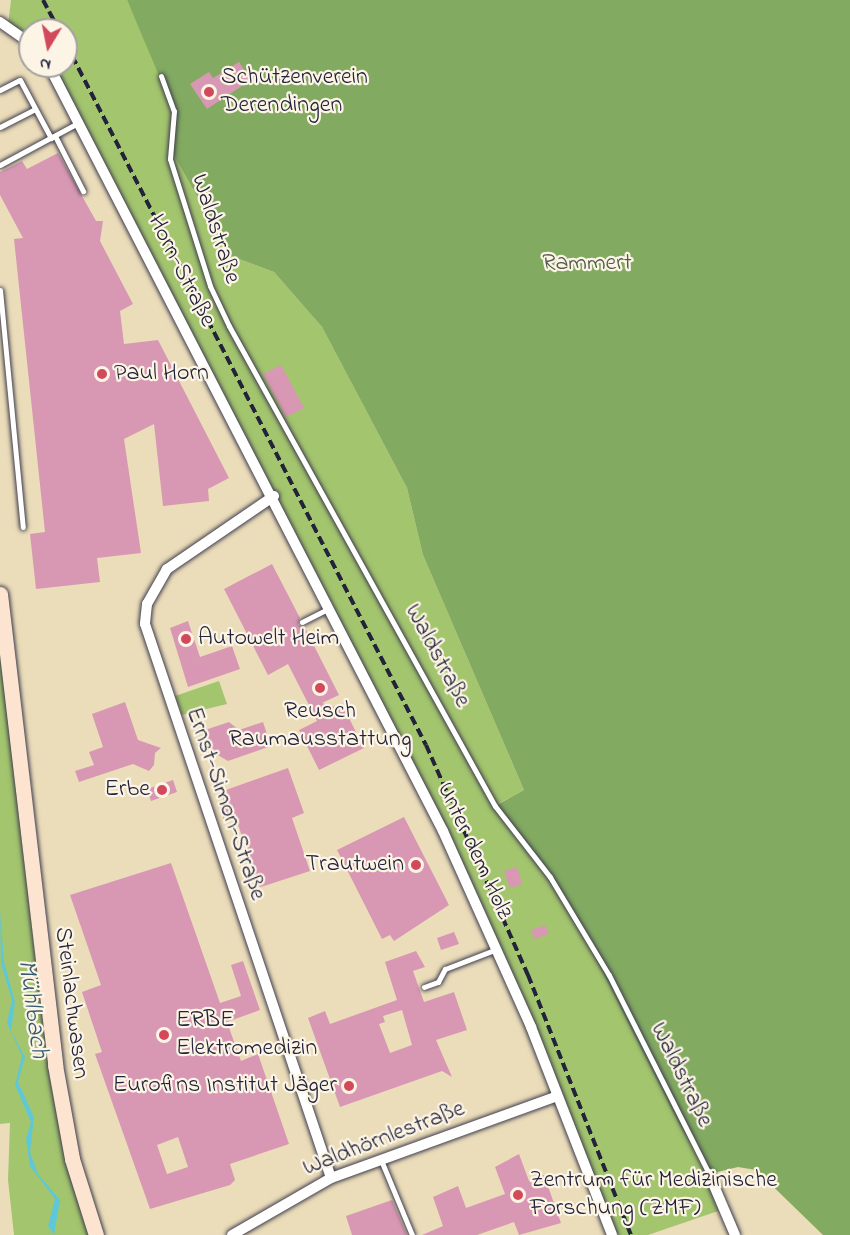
<!DOCTYPE html>
<html>
<head>
<meta charset="utf-8">
<style>
	body { margin:0 }
	#map { position:relative; width:850px; height:1235px; overflow:hidden; background:#ebddba; font-family:"Indie Flower",sans-serif }
	div>[style] { position:absolute }
	.green>* { inset:0; background:#a3c56e }
	.forest>* { inset:0; background:#82aa61 }
	.water>* { inset:0; background:#5ec8d8 }
	.building>* { inset:0; background:#d898b3 }
	.roads { filter:drop-shadow(0 0 2px #403e4e) drop-shadow(0 0 2px #403e4e) }
	.lane>* { height:5px; margin:-2.5px; padding:0 2.5px; transform-origin:2.5px; border-radius:2.5px; background:#fff }
	.street>* { height:10px; margin:-5px; padding:0 5px; transform-origin:5px; border-radius:5px; background:#fff }
	.secondary>* { height:15px; margin:-7.5px; padding:0 7.5px; transform-origin:7.5px; border-radius:7.5px; background:#fde4d0 }
	.rail>* { height:4px; margin-top:-2px; transform-origin:0; background:repeating-linear-gradient(90deg,#22223b 0 9px,transparent 0 13.5px) }
	.dots>* { width:16px; height:16px; translate:-50% -50%; box-sizing:border-box; border:3px solid #fcf5e5; border-radius:50% }
	span { translate:-50% -50%; white-space:nowrap; text-align:center; line-height:1.15; -webkit-text-stroke:4.5px #fcf5e5; paint-order:stroke }
	.poi-label { font-size:24px; color:#22223b }
	.left { translate:0 -50%; text-align:left }
	.right { translate:-100% -50%; text-align:right }
	.street-label { font-size:24px; color:#22223b }
	.park-label { font-size:24px; color:#4f5b4d }
	.water-label { font-size:26px; color:#375c72; font-style:italic }
	.north { position:absolute; left:18px; top:18px; width:60px; height:60px; box-sizing:border-box; background:#fcf5e5; border:2px solid #a5a1a1; border-radius:50%; rotate:190deg; font-size:16px; font-weight:700; line-height:24px; text-align:center; color:#22223b }
	.north::after { content:''; display:block; margin:auto; width:21px; height:27px; background:#d1495b; clip-path:polygon(50% 0,100% 100%,50% 72%,0 100%) }
</style>
</head>
<body>
<div id="map">
	<div class="green">
		<i style="clip-path:polygon(11px 0,127px 0,171px 99px,174px 123px,168px 145px,231px 256px,274px 272px,322px 327px,407px 488px,423px 555px,524px 790px,496px 805px,550px 877px,624px 1005px,724px 1209px,648px 1235px,612px 1235px,443px 831px,49px 66px,66px 66px,66px 30px,30px 30px,30px 43px,8px 25px)"></i>
		<i style="clip-path:polygon(0 599px,55px 1065px,96px 1235px,14px 1235px,8px 1180px,10px 1123px,0 1124px)"></i>
		<i style="clip-path:polygon(219px 681px,227px 704px,182px 715px,175px 696px)"></i>
	</div>
	<div class="forest">
		<i style="clip-path:polygon(127px 0,850px 0,850px 1235px,823px 1235px,756px 1170px,738px 1167px,709px 1174px,680px 1126px,571px 910px,495px 806px,524px 790px,423px 555px,407px 488px,322px 327px,274px 272px,231px 256px,168px 145px,174px 111px)"></i>
	</div>
	<div class="water">
		<i style="clip-path:polygon(0 910px,4px 962px,15px 1002px,11px 1031px,25px 1057px,18px 1082px,34px 1117px,30px 1152px,38px 1174px,60px 1200px,54px 1235px,48px 1226px,55px 1199px,30px 1166px,26px 1139px,31px 1122px,15px 1085px,22px 1056px,7px 1023px,12px 1000px,1px 964px)"></i>
	</div>
	<div class="building">
		<i style="clip-path:polygon(239px 62px,251px 80px,207px 109px,190px 84px,209px 72px,213px 78px)"></i>
		<i style="clip-path:polygon(58px 153px,96px 221px,103px 221px,100px 241px,133px 304px,120px 311px,124px 344px,158px 340px,229px 478px,208px 489px,209px 501px,163px 506px,154px 424px,124px 439px,141px 553px,97px 558px,100px 582px,36px 589px,30px 534px,45px 532px,14px 239px,23px 238px,0 195px,0 172px,22px 161px,27px 169px)"></i>
		<i style="clip-path:polygon(281px 365px,304px 408px,286px 417px,263px 374px)"></i>
		<i style="clip-path:polygon(272px 564px,300px 618px,298px 625px,304px 626px,339px 695px,322px 703px,345px 710px,364px 748px,319px 770px,299px 730px,317px 721px,288px 664px,268px 675px,224px 589px)"></i>
		<i style="clip-path:polygon(188px 621px,200px 657px,232px 646px,240px 669px,188px 687px,170px 628px)"></i>
		<i style="clip-path:polygon(125px 702px,138px 740px,161px 748px,155px 753px,154px 765px,149px 771px,133px 764px,79px 782px,75px 771px,94px 765px,89px 752px,103px 747px,92px 714px)"></i>
		<i style="clip-path:polygon(229px 722px,239px 730px,263px 722px,271px 746px,228px 761px,209px 750px,205px 730px)"></i>
		<i style="clip-path:polygon(288px 768px,304px 813px,292px 818px,310px 871px,261px 887px,256px 884px,239px 827px,231px 813px,223px 819px,223px 791px)"></i>
		<i style="clip-path:polygon(173px 780px,177px 792px,151px 801px,147px 789px)"></i>
		<i style="clip-path:polygon(404px 817px,449px 905px,394px 941px,390px 935px,382px 939px,337px 850px)"></i>
		<i style="clip-path:polygon(evenodd,171px 863px,220px 1003px,241px 996px,231px 965px,243px 961px,260px 1010px,227px 1022px,241px 1061px,258px 1054px,289px 1144px,230px 1164px,235px 1180px,230px 1185px,150px 1209px,95px 1054px,102px 1052px,82px 992px,101px 985px,70px 895px,171px 863px,178px 1137px,188px 1167px,167px 1174px,157px 1145px,178px 1137px)"></i>
		<i style="clip-path:polygon(517px 867px,522px 884px,510px 888px,504px 871px)"></i>
		<i style="clip-path:polygon(545px 925px,549px 934px,534px 939px,531px 930px)"></i>
		<i style="clip-path:polygon(454px 932px,459px 944px,441px 950px,437px 938px)"></i>
		<i style="clip-path:polygon(evenodd,416px 951px,425px 967px,413px 971px,424px 1002px,454px 992px,467px 1030px,436px 1040px,452px 1077px,442px 1071px,340px 1107px,308px 1018px,325px 1011px,330px 1024px,397px 1000px,385px 962px,416px 951px,402px 1010px,412px 1045px,390px 1053px,379px 1024px,385px 1022px,383px 1016px,402px 1010px)"></i>
		<i style="clip-path:polygon(519px 1154px,529px 1181px,544px 1175px,561px 1223px,519px 1235px,514px 1222px,477px 1235px,422px 1235px,443px 1226px,433px 1197px,458px 1186px,466px 1208px,505px 1194px,495px 1167px)"></i>
		<i style="clip-path:polygon(392px 1200px,407px 1235px,352px 1235px,346px 1216px)"></i>
	</div>
	<div class="roads">
		<div class="lane">
			<i style="left:161px;top:76px;width:37px;rotate:70deg"></i>
			<i style="left:174px;top:111px;width:48px;rotate:94.8deg"></i>
			<i style="left:170px;top:159px;width:133px;rotate:72.5deg"></i>
			<i style="left:210px;top:286px;width:44px;rotate:64.6deg"></i>
			<i style="left:229px;top:326px;width:549px;rotate:61.01deg"></i>
			<i style="left:495px;top:806px;width:90px;rotate:52.2deg"></i>
			<i style="left:550px;top:877px;width:114px;rotate:59deg"></i>
			<i style="left:609px;top:975px;width:223px;rotate:63.3deg"></i>
			<i style="left:0;top:90px;width:22px;rotate:-27deg"></i>
			<i style="left:20px;top:80px;width:66px;rotate:61.9deg"></i>
			<i style="left:0;top:127px;width:39px;rotate:-27deg"></i>
			<i style="left:55px;top:136px;width:62px;rotate:63deg"></i>
			<i style="left:0;top:165px;width:89px;rotate:-28.3deg"></i>
			<i style="left:0;top:290px;width:238px;rotate:84.5deg"></i>
			<i style="left:302px;top:622px;width:31px;rotate:-27deg"></i>
			<i style="left:424px;top:987px;width:15px;rotate:-20deg"></i>
			<i style="left:438px;top:982px;width:15px;rotate:-62deg"></i>
			<i style="left:445px;top:969px;width:56px;rotate:-21deg"></i>
			<i style="left:381px;top:1160px;width:81px;rotate:67.5deg"></i>
		</div>
		<div class="street">
			<i style="left:0;top:22px;width:37px;rotate:35deg"></i>
			<i style="left:49px;top:66px;width:861px;rotate:62.75deg"></i>
			<i style="left:443px;top:831px;width:215px;rotate:65.8deg"></i>
			<i style="left:531px;top:1027px;width:223px;rotate:68.7deg"></i>
			<i style="left:274px;top:496px;width:130px;rotate:145.7deg"></i>
			<i style="left:167px;top:569px;width:40px;rotate:119.7deg"></i>
			<i style="left:147px;top:604px;width:20px;rotate:96deg"></i>
			<i style="left:145px;top:624px;width:584px;rotate:71.44deg"></i>
			<i style="left:709px;top:1174px;width:66px;rotate:66.9deg"></i>
			<i style="left:232px;top:1235px;width:114px;rotate:-29.9deg"></i>
			<i style="left:331px;top:1178px;width:240px;rotate:-19.9deg"></i>
		</div>
		<div class="secondary">
			<i style="left:0;top:594px;width:474px;rotate:83.3deg"></i>
			<i style="left:55px;top:1065px;width:96px;rotate:79.7deg"></i>
			<i style="left:72px;top:1159px;width:80px;rotate:72.5deg"></i>
		</div>
	</div>
	<div class="rail">
		<i style="left:43px;top:0;width:34px;rotate:62deg"></i>
		<i style="left:66px;top:44px;width:788px;rotate:62.82deg"></i>
		<i style="left:426px;top:745px;width:252px;rotate:66.1deg"></i>
		<i style="left:528px;top:975px;width:280px;rotate:68.4deg"></i>
	</div>
	<div class="dots">
		<i style="left:209px;top:92px;background:#d1495b"></i>
		<i style="left:102px;top:374px;background:#d1495b"></i>
		<i style="left:186px;top:639px;background:#d1495b"></i>
		<i style="left:320px;top:688px;background:#d1495b"></i>
		<i style="left:162px;top:790px;background:#d1495b"></i>
		<i style="left:416px;top:865px;background:#d1495b"></i>
		<i style="left:164px;top:1035px;background:#d1495b"></i>
		<i style="left:349px;top:1086px;background:#d1495b"></i>
		<i style="left:518px;top:1195px;background:#d1495b"></i>
	</div>
	<div class="poi-label">
		<span class="left" style="left:221px;top:92px">Schützenverein<br>Derendingen</span>
		<span class="left" style="left:114px;top:374px">Paul Horn</span>
		<span class="left" style="left:198px;top:639px">Autowelt Heim</span>
		<span style="left:320px;top:726px">Reusch<br>Raumausstattung</span>
		<span class="right" style="left:150px;top:790px">Erbe</span>
		<span class="right" style="left:404px;top:865px">Trautwein</span>
		<span class="left" style="left:176px;top:1035px">ERBE<br>Elektromedizin</span>
		<span class="right" style="left:337px;top:1086px">Eurofins Institut Jäger</span>
		<span class="left" style="left:530px;top:1195px">Zentrum für Medizinische<br>Forschung (ZMF)</span>
	</div>
	<div class="street-label">
		<span style="left:215px;top:229px;rotate:72deg">Waldstraße</span>
		<span style="left:181px;top:271px;rotate:63deg">Horn-Straße</span>
		<span style="left:437px;top:656px;rotate:62deg">Waldstraße</span>
		<span style="left:225px;top:804px;rotate:71deg">Ernst-Simon-Straße</span>
		<span style="left:474px;top:851px;rotate:65deg">Unter dem Holz</span>
		<span style="left:71px;top:1003px;rotate:83deg">Steinlachwasen</span>
		<span style="left:681px;top:1075px;rotate:64deg">Waldstraße</span>
		<span style="left:384px;top:1139px;rotate:-21deg">Waldhörnlestraße</span>
	</div>
	<div class="park-label">
		<span style="left:587px;top:264px">Rammert</span>
	</div>
	<div class="water-label">
		<span style="left:31px;top:1009px;rotate:82deg">Mühlbach</span>
	</div>
	<div class="north">N</div>
</div>
</body>
</html>
